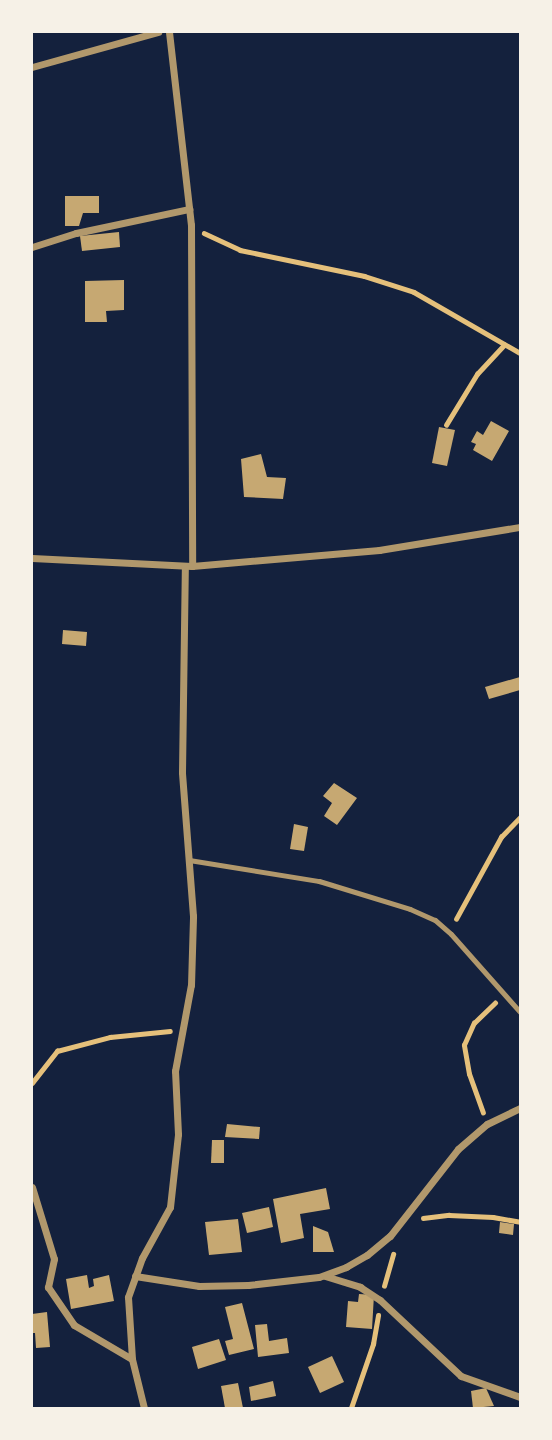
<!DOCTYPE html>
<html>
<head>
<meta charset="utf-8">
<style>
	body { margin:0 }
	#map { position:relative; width:552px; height:1440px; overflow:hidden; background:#14213d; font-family:Arial,sans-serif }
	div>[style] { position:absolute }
	.building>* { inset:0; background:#c6a872 }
	.path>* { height:4.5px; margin:-2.25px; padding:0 2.25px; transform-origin:2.25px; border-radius:2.25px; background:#e5c07b }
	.service>* { height:5px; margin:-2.5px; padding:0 2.5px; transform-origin:2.5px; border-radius:2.5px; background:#b1986c }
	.minor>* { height:7px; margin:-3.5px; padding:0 3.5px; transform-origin:3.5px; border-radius:3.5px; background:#b1986c }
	span { translate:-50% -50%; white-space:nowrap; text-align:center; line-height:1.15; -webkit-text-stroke:7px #f6f1e7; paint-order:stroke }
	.frame { position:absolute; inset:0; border:33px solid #f6f1e7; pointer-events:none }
</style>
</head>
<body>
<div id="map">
	<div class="building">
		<i style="clip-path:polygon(65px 196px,99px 196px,99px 213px,83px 213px,79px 226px,65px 226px)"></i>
		<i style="clip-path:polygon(119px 232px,120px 247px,82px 251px,80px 236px)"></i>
		<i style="clip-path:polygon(124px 280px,124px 310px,106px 311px,107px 322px,85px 322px,85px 281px)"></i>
		<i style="clip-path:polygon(491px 421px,509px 431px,492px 461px,473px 450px,476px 444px,471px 442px,477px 431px,483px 435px)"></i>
		<i style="clip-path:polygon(439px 427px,455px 430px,447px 466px,432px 463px)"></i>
		<i style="clip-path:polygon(261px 454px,267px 477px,286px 478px,283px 499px,244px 497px,241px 459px)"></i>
		<i style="clip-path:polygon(63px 630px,87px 632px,86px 646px,62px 644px)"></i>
		<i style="clip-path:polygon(520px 677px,520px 690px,489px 699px,485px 687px)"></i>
		<i style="clip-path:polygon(334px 783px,357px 798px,337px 825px,324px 816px,332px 803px,323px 796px)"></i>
		<i style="clip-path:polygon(294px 824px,308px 827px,304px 851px,290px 849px)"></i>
		<i style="clip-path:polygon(227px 1124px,260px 1127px,259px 1139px,225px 1137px)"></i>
		<i style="clip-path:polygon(212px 1140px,224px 1140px,224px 1163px,211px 1163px)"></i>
		<i style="clip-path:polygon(326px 1188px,330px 1209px,300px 1214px,304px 1238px,281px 1243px,273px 1199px)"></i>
		<i style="clip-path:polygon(269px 1207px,273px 1227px,247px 1233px,242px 1213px)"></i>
		<i style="clip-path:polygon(238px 1219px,242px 1252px,209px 1255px,205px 1222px)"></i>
		<i style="clip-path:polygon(500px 1222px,514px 1224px,513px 1235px,499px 1233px)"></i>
		<i style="clip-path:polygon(313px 1226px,328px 1232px,334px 1252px,313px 1252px)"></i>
		<i style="clip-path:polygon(87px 1275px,89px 1288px,94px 1286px,93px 1279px,109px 1275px,114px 1301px,71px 1309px,66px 1279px)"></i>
		<i style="clip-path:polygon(359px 1294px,374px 1295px,372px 1329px,346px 1327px,348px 1301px,358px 1302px)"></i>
		<i style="clip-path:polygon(242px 1303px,254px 1349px,229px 1355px,225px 1341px,233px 1339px,225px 1307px)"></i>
		<i style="clip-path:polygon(47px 1312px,50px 1347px,36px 1348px,35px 1333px,32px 1333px,32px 1314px)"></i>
		<i style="clip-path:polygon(267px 1324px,269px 1341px,287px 1338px,289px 1353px,258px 1357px,255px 1325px)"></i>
		<i style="clip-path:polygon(219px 1339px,226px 1360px,198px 1369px,192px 1347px)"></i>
		<i style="clip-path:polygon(332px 1356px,344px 1382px,320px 1393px,308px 1367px)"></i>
		<i style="clip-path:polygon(273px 1381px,276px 1396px,251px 1401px,249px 1387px)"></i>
		<i style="clip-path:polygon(238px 1383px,243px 1408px,225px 1408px,221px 1386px)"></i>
		<i style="clip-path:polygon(486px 1388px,494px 1406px,473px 1408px,471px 1391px)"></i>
	</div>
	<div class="path">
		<i style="left:204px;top:233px;width:40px;rotate:25deg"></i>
		<i style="left:240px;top:250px;width:127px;rotate:11.8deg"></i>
		<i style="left:364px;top:276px;width:52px;rotate:17.7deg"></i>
		<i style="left:414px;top:292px;width:122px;rotate:29.9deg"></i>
		<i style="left:446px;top:425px;width:60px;rotate:-58.7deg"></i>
		<i style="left:477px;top:374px;width:40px;rotate:-47deg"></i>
		<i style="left:456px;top:919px;width:94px;rotate:-61.2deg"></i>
		<i style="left:501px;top:837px;width:28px;rotate:-46deg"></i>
		<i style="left:32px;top:1083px;width:41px;rotate:-52deg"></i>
		<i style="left:57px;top:1051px;width:55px;rotate:-14.8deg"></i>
		<i style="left:110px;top:1037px;width:60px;rotate:-5.7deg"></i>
		<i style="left:483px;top:1113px;width:41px;rotate:-109.7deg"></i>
		<i style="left:469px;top:1074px;width:29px;rotate:-100deg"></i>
		<i style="left:464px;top:1045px;width:24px;rotate:-66deg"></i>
		<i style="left:474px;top:1023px;width:29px;rotate:-44deg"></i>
		<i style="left:423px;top:1218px;width:26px;rotate:-7deg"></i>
		<i style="left:449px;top:1215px;width:44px;rotate:2.6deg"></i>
		<i style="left:493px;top:1217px;width:27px;rotate:10deg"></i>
		<i style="left:384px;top:1286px;width:33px;rotate:-74deg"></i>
		<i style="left:351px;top:1408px;width:68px;rotate:-71deg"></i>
		<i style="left:373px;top:1344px;width:29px;rotate:-80deg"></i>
	</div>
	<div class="service">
		<i style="left:189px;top:860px;width:132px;rotate:9.2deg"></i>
		<i style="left:319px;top:881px;width:95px;rotate:17.1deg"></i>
		<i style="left:410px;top:909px;width:27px;rotate:24deg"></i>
		<i style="left:435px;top:920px;width:21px;rotate:41deg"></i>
		<i style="left:451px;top:934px;width:104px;rotate:48.5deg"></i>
	</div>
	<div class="minor">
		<i style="left:169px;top:32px;width:194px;rotate:83.5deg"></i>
		<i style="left:191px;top:225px;width:341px;rotate:89.8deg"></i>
		<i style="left:32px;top:67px;width:131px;rotate:-15.5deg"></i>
		<i style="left:32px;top:247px;width:46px;rotate:-17.7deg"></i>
		<i style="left:76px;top:233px;width:116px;rotate:-12deg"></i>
		<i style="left:32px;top:558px;width:160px;rotate:2.9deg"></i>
		<i style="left:192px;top:566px;width:188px;rotate:-4.9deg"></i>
		<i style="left:379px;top:550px;width:143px;rotate:-9.3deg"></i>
		<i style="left:32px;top:1187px;width:75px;rotate:73deg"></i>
		<i style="left:54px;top:1259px;width:29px;rotate:102deg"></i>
		<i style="left:48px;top:1287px;width:46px;rotate:55.6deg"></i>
		<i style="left:74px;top:1325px;width:67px;rotate:30.4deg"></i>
		<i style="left:135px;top:1276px;width:65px;rotate:8.9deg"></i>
		<i style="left:199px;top:1286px;width:49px;rotate:-1.2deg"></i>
		<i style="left:248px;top:1285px;width:71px;rotate:-6.4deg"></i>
		<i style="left:319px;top:1277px;width:29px;rotate:-20deg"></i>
		<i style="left:346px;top:1267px;width:24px;rotate:-30deg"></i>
		<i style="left:367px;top:1255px;width:30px;rotate:-40deg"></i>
		<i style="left:390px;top:1236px;width:110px;rotate:-52deg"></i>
		<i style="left:458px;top:1149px;width:38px;rotate:-41deg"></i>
		<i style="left:487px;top:1124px;width:37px;rotate:-26deg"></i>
		<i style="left:325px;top:1276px;width:37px;rotate:17deg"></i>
		<i style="left:360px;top:1287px;width:24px;rotate:33deg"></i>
		<i style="left:380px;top:1300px;width:111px;rotate:43.2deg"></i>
		<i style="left:461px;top:1376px;width:63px;rotate:19.6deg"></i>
		<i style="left:144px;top:1408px;width:50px;rotate:-103.8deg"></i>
		<i style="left:132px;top:1359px;width:62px;rotate:-93.7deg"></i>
		<i style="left:128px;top:1297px;width:41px;rotate:-70.3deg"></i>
		<i style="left:142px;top:1258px;width:58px;rotate:-61.2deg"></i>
		<i style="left:170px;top:1207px;width:73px;rotate:-83.7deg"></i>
		<i style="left:178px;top:1134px;width:63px;rotate:-92.7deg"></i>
		<i style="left:175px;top:1071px;width:87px;rotate:-79.5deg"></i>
		<i style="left:191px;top:985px;width:69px;rotate:-88.3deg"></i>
		<i style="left:193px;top:916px;width:144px;rotate:-94.4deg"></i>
		<i style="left:182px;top:772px;width:206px;rotate:-89.2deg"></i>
	</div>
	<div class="frame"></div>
</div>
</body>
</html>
